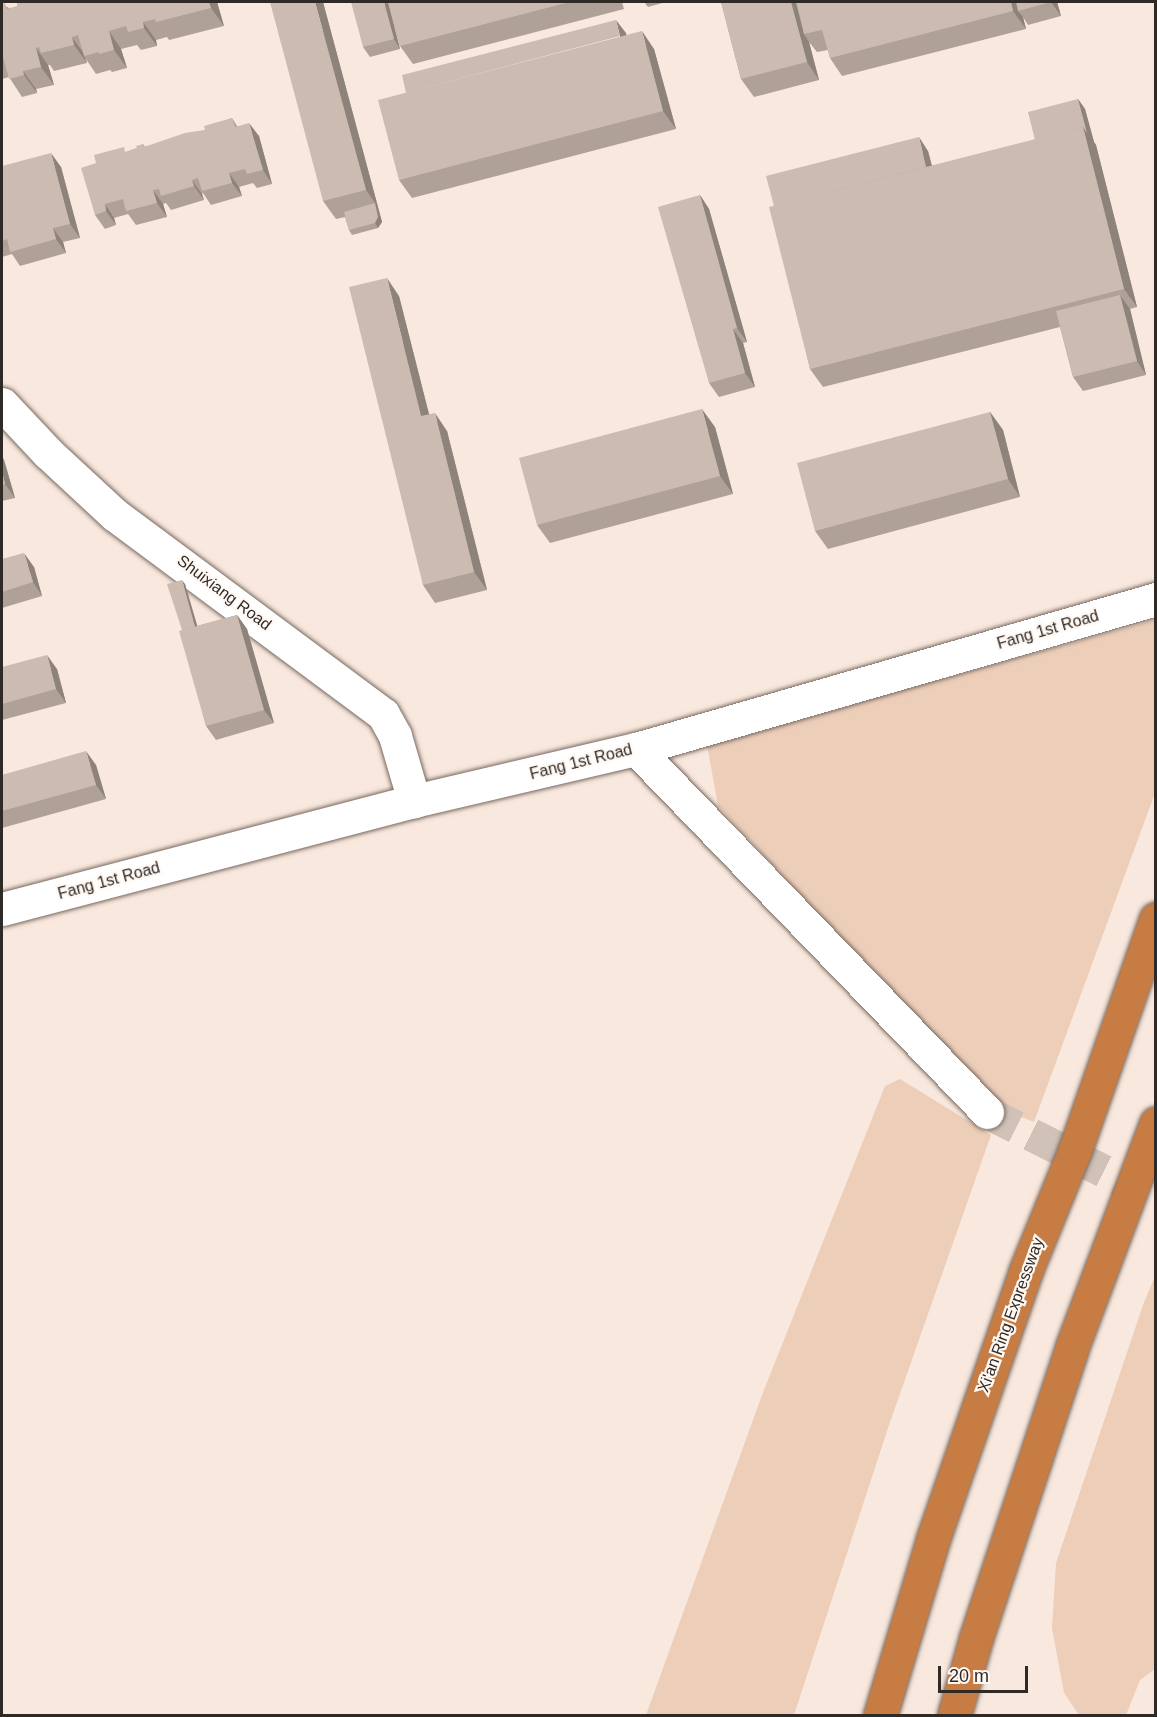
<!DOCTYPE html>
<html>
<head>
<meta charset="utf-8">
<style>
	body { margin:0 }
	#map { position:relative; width:1157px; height:1717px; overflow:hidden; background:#f9e8dd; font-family:Helvetica,sans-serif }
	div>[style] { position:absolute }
	.green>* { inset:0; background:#edceb9 }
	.minor-tunnel>* { height:33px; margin-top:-16.5px; transform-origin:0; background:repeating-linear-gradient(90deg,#d1c2b8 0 33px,transparent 0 49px) }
	.roads { filter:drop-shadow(0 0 2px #786960) drop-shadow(0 0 2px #786960) }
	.minor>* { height:33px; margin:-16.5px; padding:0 16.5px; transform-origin:16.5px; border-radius:16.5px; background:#fff }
	.highway>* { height:33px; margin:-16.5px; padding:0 16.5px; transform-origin:16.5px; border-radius:16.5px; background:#c77c44 }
	.wall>* { inset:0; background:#afa197 }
	.shaded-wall>* { inset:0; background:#8e837b }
	.building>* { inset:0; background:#cbbbb0 }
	span { translate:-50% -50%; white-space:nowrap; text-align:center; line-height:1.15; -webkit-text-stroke:4.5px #fff8f3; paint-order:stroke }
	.street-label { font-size:16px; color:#302a26 }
	.frame { position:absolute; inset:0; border:3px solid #302a26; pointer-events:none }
	.scale { position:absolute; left:938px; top:1666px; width:90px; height:27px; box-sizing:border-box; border:3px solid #302a26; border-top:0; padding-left:8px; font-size:18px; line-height:21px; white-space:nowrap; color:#302a26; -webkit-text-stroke:4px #fff8f3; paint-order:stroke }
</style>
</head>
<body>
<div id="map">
	<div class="green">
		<i style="clip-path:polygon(1155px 620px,1155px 793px,1034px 1122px,1003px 1110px,718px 806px,707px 745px)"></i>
		<i style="clip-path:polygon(900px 1079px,991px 1135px,889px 1425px,794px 1715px,646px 1715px,762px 1395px,885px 1086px)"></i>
		<i style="clip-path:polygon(1155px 1276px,1155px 1669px,1140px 1680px,1126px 1715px,1079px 1715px,1064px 1693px,1052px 1628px,1056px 1563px,1143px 1305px)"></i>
	</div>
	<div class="minor-tunnel">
		<i style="left:987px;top:1112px;width:189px;rotate:26.7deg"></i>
	</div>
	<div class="roads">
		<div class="minor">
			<i style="left:2px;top:404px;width:67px;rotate:46.8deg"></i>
			<i style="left:48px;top:453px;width:91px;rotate:42.8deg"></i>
			<i style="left:115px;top:515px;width:334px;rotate:36.6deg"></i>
			<i style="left:383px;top:714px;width:25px;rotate:61deg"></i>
			<i style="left:395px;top:736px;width:68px;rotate:73.7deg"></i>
			<i style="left:636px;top:749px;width:505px;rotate:45.96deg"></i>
			<i style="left:2px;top:909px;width:426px;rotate:-14.7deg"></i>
			<i style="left:414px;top:801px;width:228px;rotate:-13.2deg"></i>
			<i style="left:636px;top:749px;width:541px;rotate:-16.09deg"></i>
		</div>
		<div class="highway">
			<i style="left:880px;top:1716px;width:185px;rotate:-73.3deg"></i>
			<i style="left:933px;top:1539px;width:285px;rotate:-70.9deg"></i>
			<i style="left:1026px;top:1270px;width:130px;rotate:-67.8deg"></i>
			<i style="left:1075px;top:1150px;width:245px;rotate:-70.7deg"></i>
			<i style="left:954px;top:1716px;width:81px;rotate:-74.2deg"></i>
			<i style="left:976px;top:1638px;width:306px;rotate:-71.7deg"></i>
			<i style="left:1072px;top:1347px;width:239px;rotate:-69.4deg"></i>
		</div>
	</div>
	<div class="wall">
		<i style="clip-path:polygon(217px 2px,224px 26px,169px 40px,167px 37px,156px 40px,157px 46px,141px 50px,137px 45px,121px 49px,127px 68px,112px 72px,110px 70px,96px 74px,86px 59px,87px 63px,54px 71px,50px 65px,48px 65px,54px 85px,36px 89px,37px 93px,22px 97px,9px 77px,2px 79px,2px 4px,9px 8px)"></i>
		<i style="clip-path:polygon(323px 2px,382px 222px,378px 228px,352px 235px,349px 230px,345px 217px,336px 219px,323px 201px)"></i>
		<i style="clip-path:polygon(388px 2px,400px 49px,370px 57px,363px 47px)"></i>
		<i style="clip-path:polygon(388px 2px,622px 2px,624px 9px,413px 64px,400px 46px)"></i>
		<i style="clip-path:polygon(644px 2px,666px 2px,648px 7px)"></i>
		<i style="clip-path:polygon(721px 2px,1057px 2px,1061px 16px,1028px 25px,1023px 17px,1026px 29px,842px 76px,830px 58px,828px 50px,817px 52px,809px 42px,819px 80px,754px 97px,741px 79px)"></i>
		<i style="clip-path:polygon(626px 33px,626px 35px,654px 49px,676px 129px,412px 198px,399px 180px)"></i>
		<i style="clip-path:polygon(1078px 99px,1085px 109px,1094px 142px,1096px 145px,1137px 307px,1130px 309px,1146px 375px,1083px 391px,1073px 377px,1060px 327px,823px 387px,810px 369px,774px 206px,928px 151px,932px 166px,1035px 140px)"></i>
		<i style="clip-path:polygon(232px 118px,237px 126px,259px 136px,272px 184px,257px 188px,253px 183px,239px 187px,242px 196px,211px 205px,203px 193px,202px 194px,204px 200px,171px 210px,166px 203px,163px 204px,167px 217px,136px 225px,128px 214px,114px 218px,116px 225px,105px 229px,95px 215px,96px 163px,137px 148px,143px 144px,145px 147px,205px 130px)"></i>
		<i style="clip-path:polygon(2px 166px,61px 167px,80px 238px,63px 242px,66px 253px,20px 266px,12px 254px,2px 257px)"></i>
		<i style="clip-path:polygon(700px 195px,709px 209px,747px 342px,743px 343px,755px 387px,719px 397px,709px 383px)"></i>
		<i style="clip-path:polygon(399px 296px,429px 414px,447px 431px,487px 590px,435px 603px,423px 585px)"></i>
		<i style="clip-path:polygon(990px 412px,1003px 430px,1020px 497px,828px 549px,815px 531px)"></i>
		<i style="clip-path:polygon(715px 427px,733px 494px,550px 543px,537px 525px)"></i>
		<i style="clip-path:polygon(2px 456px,4px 460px,15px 498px,2px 501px)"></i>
		<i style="clip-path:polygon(2px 559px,34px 567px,42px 596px,2px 608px)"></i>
		<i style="clip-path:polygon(185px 584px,197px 626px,237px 615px,247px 629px,274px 723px,216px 740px,206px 726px,182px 630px)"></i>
		<i style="clip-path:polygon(2px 667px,57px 669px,66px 703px,2px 720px)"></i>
		<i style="clip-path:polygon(96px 765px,106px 799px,2px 828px,2px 775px)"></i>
	</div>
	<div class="shaded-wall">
		<i style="clip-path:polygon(209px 2px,217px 2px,224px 26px,211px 8px)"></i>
		<i style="clip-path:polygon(315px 2px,323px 2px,382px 222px,378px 228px,375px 223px,375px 203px,366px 190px)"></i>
		<i style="clip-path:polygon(384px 2px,388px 2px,400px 49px,394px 39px)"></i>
		<i style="clip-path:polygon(791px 2px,799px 2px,804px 34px,809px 42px,819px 80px,807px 62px)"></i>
		<i style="clip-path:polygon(1011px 2px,1019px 2px,1018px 11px,1023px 17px,1026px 29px,1013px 11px)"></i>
		<i style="clip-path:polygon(1051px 2px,1057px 2px,1061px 16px)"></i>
		<i style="clip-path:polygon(616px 20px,626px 33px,631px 54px,621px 40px)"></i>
		<i style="clip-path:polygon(143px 22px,156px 40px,157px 46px,144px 28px)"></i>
		<i style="clip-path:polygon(109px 31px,121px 49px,127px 68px,114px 50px)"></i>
		<i style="clip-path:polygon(642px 31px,654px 49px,676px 129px,663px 111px)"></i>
		<i style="clip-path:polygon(72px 37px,85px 55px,84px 56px,87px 63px,74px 45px)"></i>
		<i style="clip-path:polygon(36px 48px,48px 65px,54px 85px,41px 67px)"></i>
		<i style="clip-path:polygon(23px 71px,36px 89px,37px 93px,24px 75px)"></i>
		<i style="clip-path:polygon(1078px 99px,1085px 109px,1094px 142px,1096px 145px,1137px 307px,1124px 289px,1083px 127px)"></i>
		<i style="clip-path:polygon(249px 123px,259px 136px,272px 184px,263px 170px)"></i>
		<i style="clip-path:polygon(919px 137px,928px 151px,937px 186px,927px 172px)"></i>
		<i style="clip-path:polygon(51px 153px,61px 167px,80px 238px,70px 224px)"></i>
		<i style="clip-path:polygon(229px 173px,239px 187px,242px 196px,232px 183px)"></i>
		<i style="clip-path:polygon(192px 180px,202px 194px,204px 200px,194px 186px)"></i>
		<i style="clip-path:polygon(153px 190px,163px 204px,167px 217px,157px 203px)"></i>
		<i style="clip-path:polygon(700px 195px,709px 209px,747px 342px,737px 328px)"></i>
		<i style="clip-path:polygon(105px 204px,114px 218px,116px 225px,106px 211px)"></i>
		<i style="clip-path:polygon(53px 228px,63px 242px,66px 253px,56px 239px)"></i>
		<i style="clip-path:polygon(387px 278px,399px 296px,434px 434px,421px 416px)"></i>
		<i style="clip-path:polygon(1120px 295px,1130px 309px,1146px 375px,1137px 361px)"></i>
		<i style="clip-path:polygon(733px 329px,743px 343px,755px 387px,745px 373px)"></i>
		<i style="clip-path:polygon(702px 409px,715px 427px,733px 494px,720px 476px)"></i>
		<i style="clip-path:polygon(990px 412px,1003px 430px,1020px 497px,1008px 479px)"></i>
		<i style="clip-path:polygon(435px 413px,447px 431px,487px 590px,474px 572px)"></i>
		<i style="clip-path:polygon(2px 456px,4px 460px,15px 498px,5px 484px,2px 471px)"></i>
		<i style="clip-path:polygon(24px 553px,34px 567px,42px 596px,33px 582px)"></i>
		<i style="clip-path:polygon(182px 580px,185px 584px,202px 642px,198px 637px)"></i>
		<i style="clip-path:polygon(237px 615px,247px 629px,274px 723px,264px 710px)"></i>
		<i style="clip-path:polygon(47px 655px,57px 669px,66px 703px,56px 689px)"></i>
		<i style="clip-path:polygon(86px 751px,96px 765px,106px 799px,96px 785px)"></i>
	</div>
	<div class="building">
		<i style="clip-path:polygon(22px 2px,209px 2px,211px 8px,156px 22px,155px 19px,143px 22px,144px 28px,128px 32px,126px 26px,109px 31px,114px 50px,99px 54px,99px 52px,84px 56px,78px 35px,72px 37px,74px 45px,41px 53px,39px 47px,36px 48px,41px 67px,23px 71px,24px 75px,9px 79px,3px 57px,2px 58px,2px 4px,5px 3px,7px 9px,17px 6px,17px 3px)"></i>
		<i style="clip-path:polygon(270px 2px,315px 2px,366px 190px,323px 201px)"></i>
		<i style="clip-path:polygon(351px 2px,384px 2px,394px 39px,363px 47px)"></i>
		<i style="clip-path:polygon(388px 2px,570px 2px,400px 46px)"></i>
		<i style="clip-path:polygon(721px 2px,791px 2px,807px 62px,741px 79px)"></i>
		<i style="clip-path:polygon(796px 2px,1011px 2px,1013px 11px,830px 58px,822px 30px,804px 34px)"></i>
		<i style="clip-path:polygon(1016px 2px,1051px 2px,1018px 11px)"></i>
		<i style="clip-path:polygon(616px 20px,620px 36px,406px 93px,402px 75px)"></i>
		<i style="clip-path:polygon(642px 31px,663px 111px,399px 180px,378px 100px)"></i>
		<i style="clip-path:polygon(1078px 99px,1087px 133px,1083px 127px,1035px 140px,1028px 112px)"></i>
		<i style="clip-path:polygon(232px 118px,235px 127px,249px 123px,263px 170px,247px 174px,245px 169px,229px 173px,232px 183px,202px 191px,198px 178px,192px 180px,194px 186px,161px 196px,159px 189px,153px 190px,157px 203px,126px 211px,123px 199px,105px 204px,106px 211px,95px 215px,81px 168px,96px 163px,94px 155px,124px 147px,125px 152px,137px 148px,136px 146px,143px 144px,144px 147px,185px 133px,205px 130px,204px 126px)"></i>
		<i style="clip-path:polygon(1083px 127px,1124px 289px,810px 369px,769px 207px)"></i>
		<i style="clip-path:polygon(919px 137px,926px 167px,774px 206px,766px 176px)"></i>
		<i style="clip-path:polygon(51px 153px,70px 224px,53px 228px,56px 239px,10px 252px,7px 239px,2px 241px,2px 166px)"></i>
		<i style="clip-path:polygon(700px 195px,737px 328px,733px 329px,745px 373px,709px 383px,658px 207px)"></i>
		<i style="clip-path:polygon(375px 203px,378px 217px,375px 223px,349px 230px,344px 212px)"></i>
		<i style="clip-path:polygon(387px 278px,421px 416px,435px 413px,474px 572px,423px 585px,349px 287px)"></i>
		<i style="clip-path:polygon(1120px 295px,1137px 361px,1073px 377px,1056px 311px)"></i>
		<i style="clip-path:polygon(702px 409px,720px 476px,537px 525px,519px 458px)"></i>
		<i style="clip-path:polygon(990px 412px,1008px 479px,815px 531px,797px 463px)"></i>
		<i style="clip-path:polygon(2px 471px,5px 484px,2px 485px)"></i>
		<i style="clip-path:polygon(24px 553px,33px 582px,2px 592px,2px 559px)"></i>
		<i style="clip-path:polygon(182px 580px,195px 627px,182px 630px,167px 584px)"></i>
		<i style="clip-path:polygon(237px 615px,264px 710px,206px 726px,179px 631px)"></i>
		<i style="clip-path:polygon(47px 655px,56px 689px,2px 704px,2px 667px)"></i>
		<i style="clip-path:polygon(86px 751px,96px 785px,2px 811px,2px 775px)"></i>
	</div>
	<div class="street-label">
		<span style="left:224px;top:593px;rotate:37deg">Shuixiang Road</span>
		<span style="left:1048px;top:630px;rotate:-16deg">Fang 1st Road</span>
		<span style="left:581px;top:762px;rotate:-14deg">Fang 1st Road</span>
		<span style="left:109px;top:881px;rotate:-15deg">Fang 1st Road</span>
		<span style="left:1011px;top:1315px;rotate:-70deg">Xi'an Ring Expressway</span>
	</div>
	<div class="frame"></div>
	<div class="scale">20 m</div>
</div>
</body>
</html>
